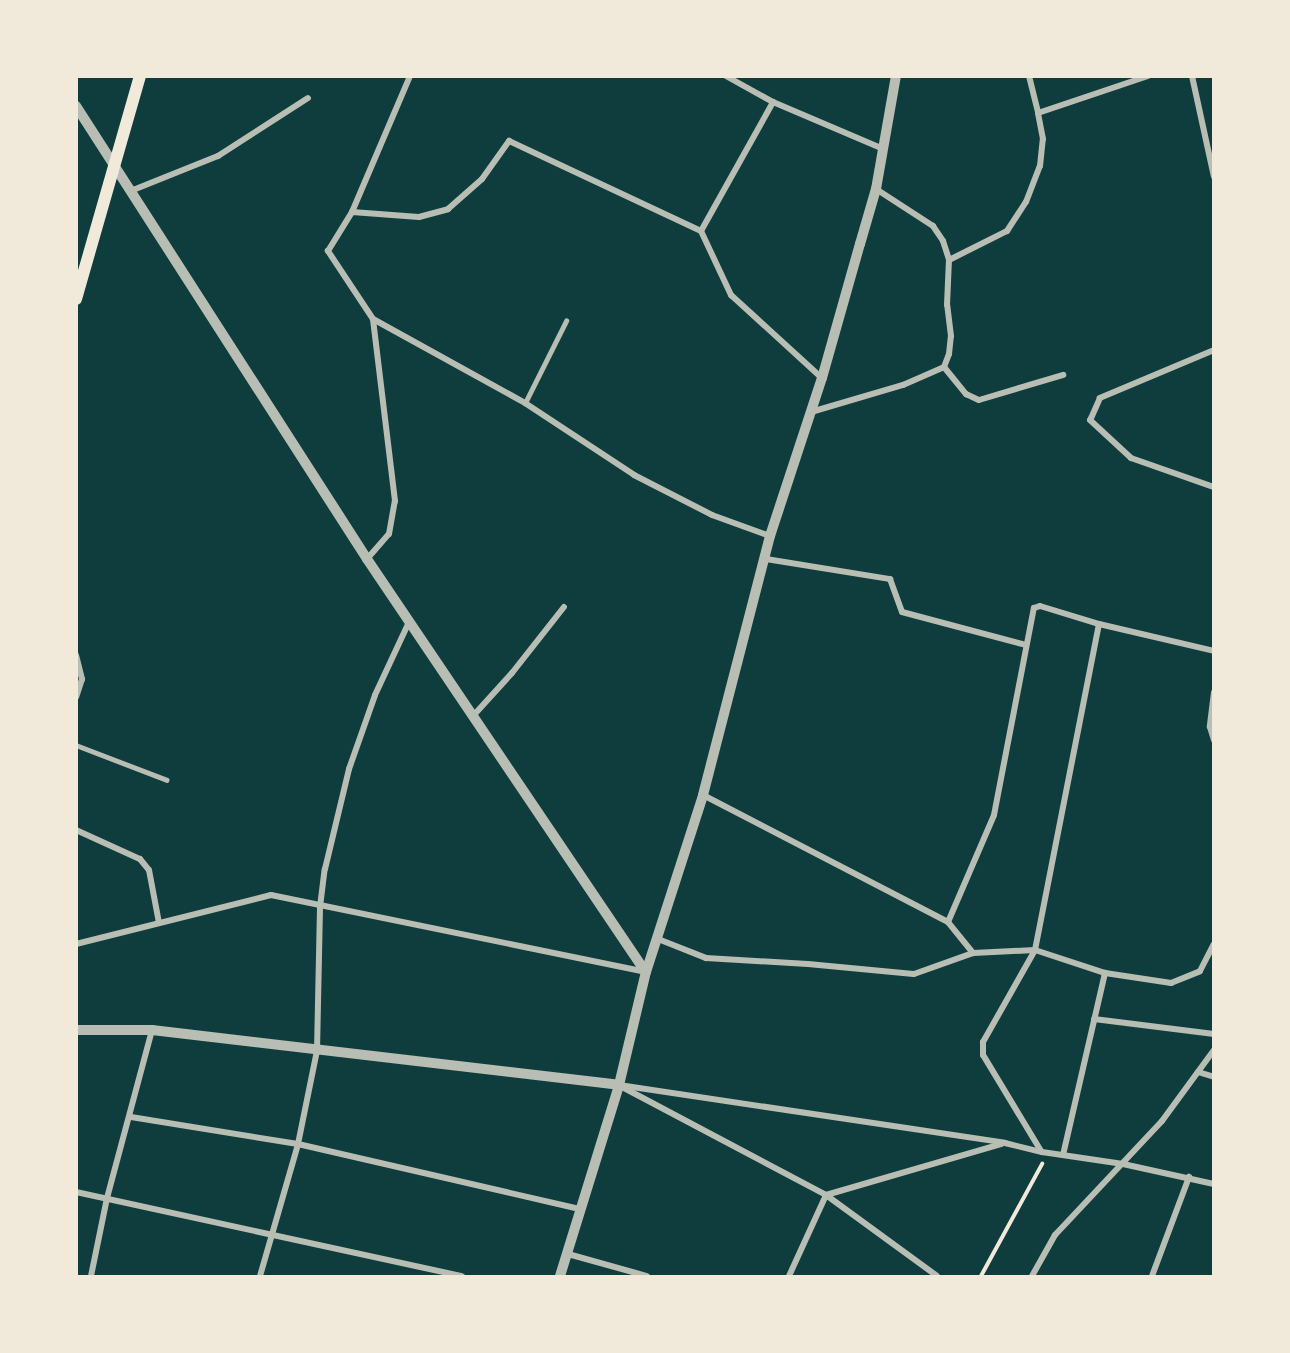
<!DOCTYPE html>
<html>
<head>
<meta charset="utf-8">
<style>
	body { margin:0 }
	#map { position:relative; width:1290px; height:1353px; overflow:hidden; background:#0f3d3e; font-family:"DM Sans",sans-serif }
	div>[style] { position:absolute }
	.path>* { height:4px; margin:-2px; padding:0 2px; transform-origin:2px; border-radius:2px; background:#f1e9da }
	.service>* { height:4.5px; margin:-2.25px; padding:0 2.25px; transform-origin:2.25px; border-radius:2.25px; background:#b8beb3 }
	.minor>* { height:6px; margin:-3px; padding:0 3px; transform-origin:3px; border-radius:3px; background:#b8beb3 }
	.tertiary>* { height:10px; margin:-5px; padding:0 5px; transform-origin:5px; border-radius:5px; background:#b8beb3 }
	.secondary>* { height:12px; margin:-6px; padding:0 6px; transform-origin:6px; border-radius:6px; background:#f1e9da }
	span { translate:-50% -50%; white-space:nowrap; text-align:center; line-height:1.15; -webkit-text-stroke:4.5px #f1e9da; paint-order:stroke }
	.frame { position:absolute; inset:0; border:78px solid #f1e9da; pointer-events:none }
</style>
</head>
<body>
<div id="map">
	<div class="path">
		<i style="left:981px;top:1276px;width:128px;rotate:-61.4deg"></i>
	</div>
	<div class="service">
		<i style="left:525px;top:403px;width:92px;rotate:-63.4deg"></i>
		<i style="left:76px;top:745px;width:97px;rotate:21deg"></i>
	</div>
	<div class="minor">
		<i style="left:726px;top:76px;width:54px;rotate:29deg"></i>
		<i style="left:773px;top:102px;width:120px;rotate:23.1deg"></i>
		<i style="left:1029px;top:76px;width:38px;rotate:76deg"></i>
		<i style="left:1192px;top:76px;width:103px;rotate:77.7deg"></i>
		<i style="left:876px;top:189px;width:68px;rotate:33deg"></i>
		<i style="left:933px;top:226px;width:18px;rotate:56deg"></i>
		<i style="left:943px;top:241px;width:20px;rotate:72deg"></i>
		<i style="left:133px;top:190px;width:92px;rotate:-21.8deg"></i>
		<i style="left:218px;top:156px;width:107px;rotate:-32.8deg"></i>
		<i style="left:352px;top:212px;width:67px;rotate:4.3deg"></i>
		<i style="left:419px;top:217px;width:30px;rotate:-15deg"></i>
		<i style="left:448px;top:209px;width:45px;rotate:-41.4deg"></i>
		<i style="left:482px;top:179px;width:47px;rotate:-54.6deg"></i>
		<i style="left:509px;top:141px;width:212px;rotate:25.1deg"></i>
		<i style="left:701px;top:231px;width:71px;rotate:64.9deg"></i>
		<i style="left:731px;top:295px;width:123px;rotate:42.4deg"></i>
		<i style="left:701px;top:231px;width:148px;rotate:-60.8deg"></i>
		<i style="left:373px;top:319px;width:82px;rotate:-123.5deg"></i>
		<i style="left:328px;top:251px;width:46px;rotate:-58.4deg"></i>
		<i style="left:352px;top:212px;width:148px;rotate:-66.9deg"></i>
		<i style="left:1214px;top:350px;width:124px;rotate:157.2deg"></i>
		<i style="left:1100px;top:398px;width:24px;rotate:114deg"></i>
		<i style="left:1090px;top:420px;width:56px;rotate:42.8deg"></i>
		<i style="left:1131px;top:458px;width:88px;rotate:19.3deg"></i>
		<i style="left:944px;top:367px;width:14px;rotate:-69deg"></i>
		<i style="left:949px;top:354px;width:18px;rotate:-84deg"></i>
		<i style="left:951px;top:336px;width:31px;rotate:-97deg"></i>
		<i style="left:947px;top:305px;width:45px;rotate:-87.5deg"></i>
		<i style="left:949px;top:260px;width:65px;rotate:-26.6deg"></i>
		<i style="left:1007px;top:231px;width:35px;rotate:-57deg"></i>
		<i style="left:1026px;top:202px;width:39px;rotate:-69deg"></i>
		<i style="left:1040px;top:166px;width:27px;rotate:-84deg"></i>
		<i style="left:1043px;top:139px;width:26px;rotate:-101deg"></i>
		<i style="left:1038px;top:113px;width:116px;rotate:-18.6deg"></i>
		<i style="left:944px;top:367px;width:35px;rotate:51deg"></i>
		<i style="left:966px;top:394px;width:14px;rotate:25deg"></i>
		<i style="left:979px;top:400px;width:88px;rotate:-16.6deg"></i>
		<i style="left:811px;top:412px;width:96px;rotate:-16.4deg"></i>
		<i style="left:903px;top:385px;width:45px;rotate:-23.7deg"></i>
		<i style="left:367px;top:559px;width:33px;rotate:-49deg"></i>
		<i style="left:389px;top:534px;width:34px;rotate:-80deg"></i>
		<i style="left:395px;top:501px;width:183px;rotate:-96.9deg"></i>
		<i style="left:373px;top:319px;width:174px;rotate:28.9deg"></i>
		<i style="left:525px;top:403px;width:131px;rotate:33.4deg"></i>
		<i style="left:634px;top:475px;width:88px;rotate:27.1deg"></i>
		<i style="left:712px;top:515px;width:62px;rotate:19.9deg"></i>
		<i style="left:766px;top:559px;width:126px;rotate:9.2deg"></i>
		<i style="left:890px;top:579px;width:35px;rotate:70deg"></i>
		<i style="left:902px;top:612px;width:128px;rotate:14.9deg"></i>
		<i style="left:76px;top:655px;width:25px;rotate:76deg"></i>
		<i style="left:82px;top:679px;width:19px;rotate:108deg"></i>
		<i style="left:1214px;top:692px;width:35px;rotate:97deg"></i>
		<i style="left:1210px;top:727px;width:14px;rotate:73deg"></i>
		<i style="left:473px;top:716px;width:58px;rotate:-47.8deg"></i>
		<i style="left:512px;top:673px;width:84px;rotate:-51.8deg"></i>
		<i style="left:703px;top:795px;width:276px;rotate:27.4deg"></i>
		<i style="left:76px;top:830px;width:70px;rotate:24.4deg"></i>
		<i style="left:140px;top:859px;width:14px;rotate:51deg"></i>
		<i style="left:149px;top:870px;width:54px;rotate:79.3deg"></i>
		<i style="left:658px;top:939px;width:52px;rotate:21.6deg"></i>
		<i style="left:706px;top:958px;width:102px;rotate:3.4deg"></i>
		<i style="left:808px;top:964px;width:106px;rotate:5.4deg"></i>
		<i style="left:914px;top:974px;width:63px;rotate:-19.6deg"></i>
		<i style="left:973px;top:953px;width:62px;rotate:-2.8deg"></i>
		<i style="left:1035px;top:950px;width:332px;rotate:-78.9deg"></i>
		<i style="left:1099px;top:624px;width:118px;rotate:13.2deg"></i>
		<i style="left:76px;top:944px;width:201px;rotate:-14.1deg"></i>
		<i style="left:271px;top:895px;width:383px;rotate:11.6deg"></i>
		<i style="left:973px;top:953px;width:40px;rotate:-129deg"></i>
		<i style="left:948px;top:922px;width:116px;rotate:-66.7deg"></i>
		<i style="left:994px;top:815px;width:211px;rotate:-79.1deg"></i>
		<i style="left:1034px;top:608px;width:6px;rotate:-18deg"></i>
		<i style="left:1040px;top:606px;width:62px;rotate:17deg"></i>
		<i style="left:1094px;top:1019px;width:121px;rotate:7.1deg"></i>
		<i style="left:1198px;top:1072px;width:17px;rotate:17deg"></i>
		<i style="left:619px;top:1085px;width:390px;rotate:8.5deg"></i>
		<i style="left:1005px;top:1143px;width:38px;rotate:14deg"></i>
		<i style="left:1042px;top:1152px;width:82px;rotate:8.4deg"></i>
		<i style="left:1123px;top:1164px;width:93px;rotate:12.4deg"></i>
		<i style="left:624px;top:1088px;width:229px;rotate:27.9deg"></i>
		<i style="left:826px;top:1195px;width:137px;rotate:36.1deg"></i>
		<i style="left:131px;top:1117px;width:169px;rotate:9.2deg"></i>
		<i style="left:298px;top:1144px;width:289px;rotate:13deg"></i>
		<i style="left:1041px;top:1151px;width:112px;rotate:-121.1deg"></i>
		<i style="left:983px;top:1055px;width:13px;rotate:-90deg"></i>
		<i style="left:983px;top:1042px;width:106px;rotate:-60.5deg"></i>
		<i style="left:1035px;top:950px;width:74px;rotate:18.2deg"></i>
		<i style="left:1105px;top:973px;width:67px;rotate:8.6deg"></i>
		<i style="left:1171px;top:983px;width:31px;rotate:-22deg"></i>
		<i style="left:1200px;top:971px;width:30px;rotate:-63deg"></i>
		<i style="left:1063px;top:1155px;width:187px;rotate:-77deg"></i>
		<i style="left:76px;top:1192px;width:395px;rotate:12.3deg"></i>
		<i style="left:568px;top:1254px;width:82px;rotate:15.6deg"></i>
		<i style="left:91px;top:1276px;width:80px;rotate:-78.4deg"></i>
		<i style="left:107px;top:1198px;width:174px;rotate:-75deg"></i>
		<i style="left:260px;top:1276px;width:137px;rotate:-73.9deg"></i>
		<i style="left:298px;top:1144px;width:95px;rotate:-78.5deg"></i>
		<i style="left:317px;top:1051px;width:144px;rotate:-88.8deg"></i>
		<i style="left:320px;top:907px;width:38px;rotate:-83deg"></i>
		<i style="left:325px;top:869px;width:103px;rotate:-76.5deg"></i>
		<i style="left:349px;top:769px;width:78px;rotate:-70.6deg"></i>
		<i style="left:375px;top:695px;width:81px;rotate:-65deg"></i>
		<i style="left:789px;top:1276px;width:89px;rotate:-65.4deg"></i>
		<i style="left:826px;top:1195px;width:182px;rotate:-16.2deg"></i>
		<i style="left:1032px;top:1276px;width:47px;rotate:-60.7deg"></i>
		<i style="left:1055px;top:1235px;width:156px;rotate:-46.8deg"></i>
		<i style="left:1162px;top:1121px;width:88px;rotate:-53.8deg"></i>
		<i style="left:1152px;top:1276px;width:106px;rotate:-69.5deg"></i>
	</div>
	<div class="tertiary">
		<i style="left:76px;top:106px;width:538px;rotate:57.28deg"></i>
		<i style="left:367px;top:559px;width:498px;rotate:56deg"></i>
		<i style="left:76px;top:1030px;width:76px"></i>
		<i style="left:152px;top:1030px;width:470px;rotate:6.7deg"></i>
		<i style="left:560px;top:1276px;width:200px;rotate:-72.8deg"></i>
		<i style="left:619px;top:1085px;width:116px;rotate:-76.6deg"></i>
		<i style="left:646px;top:972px;width:186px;rotate:-72.1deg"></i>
		<i style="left:703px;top:795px;width:268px;rotate:-75.5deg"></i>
		<i style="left:770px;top:536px;width:166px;rotate:-71.8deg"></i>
		<i style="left:822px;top:378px;width:139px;rotate:-74.2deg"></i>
		<i style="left:860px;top:244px;width:57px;rotate:-73.8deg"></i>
		<i style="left:876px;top:189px;width:115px;rotate:-80deg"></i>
	</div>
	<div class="secondary">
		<i style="left:76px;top:299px;width:232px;rotate:-74deg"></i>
	</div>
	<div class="frame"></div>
</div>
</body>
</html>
